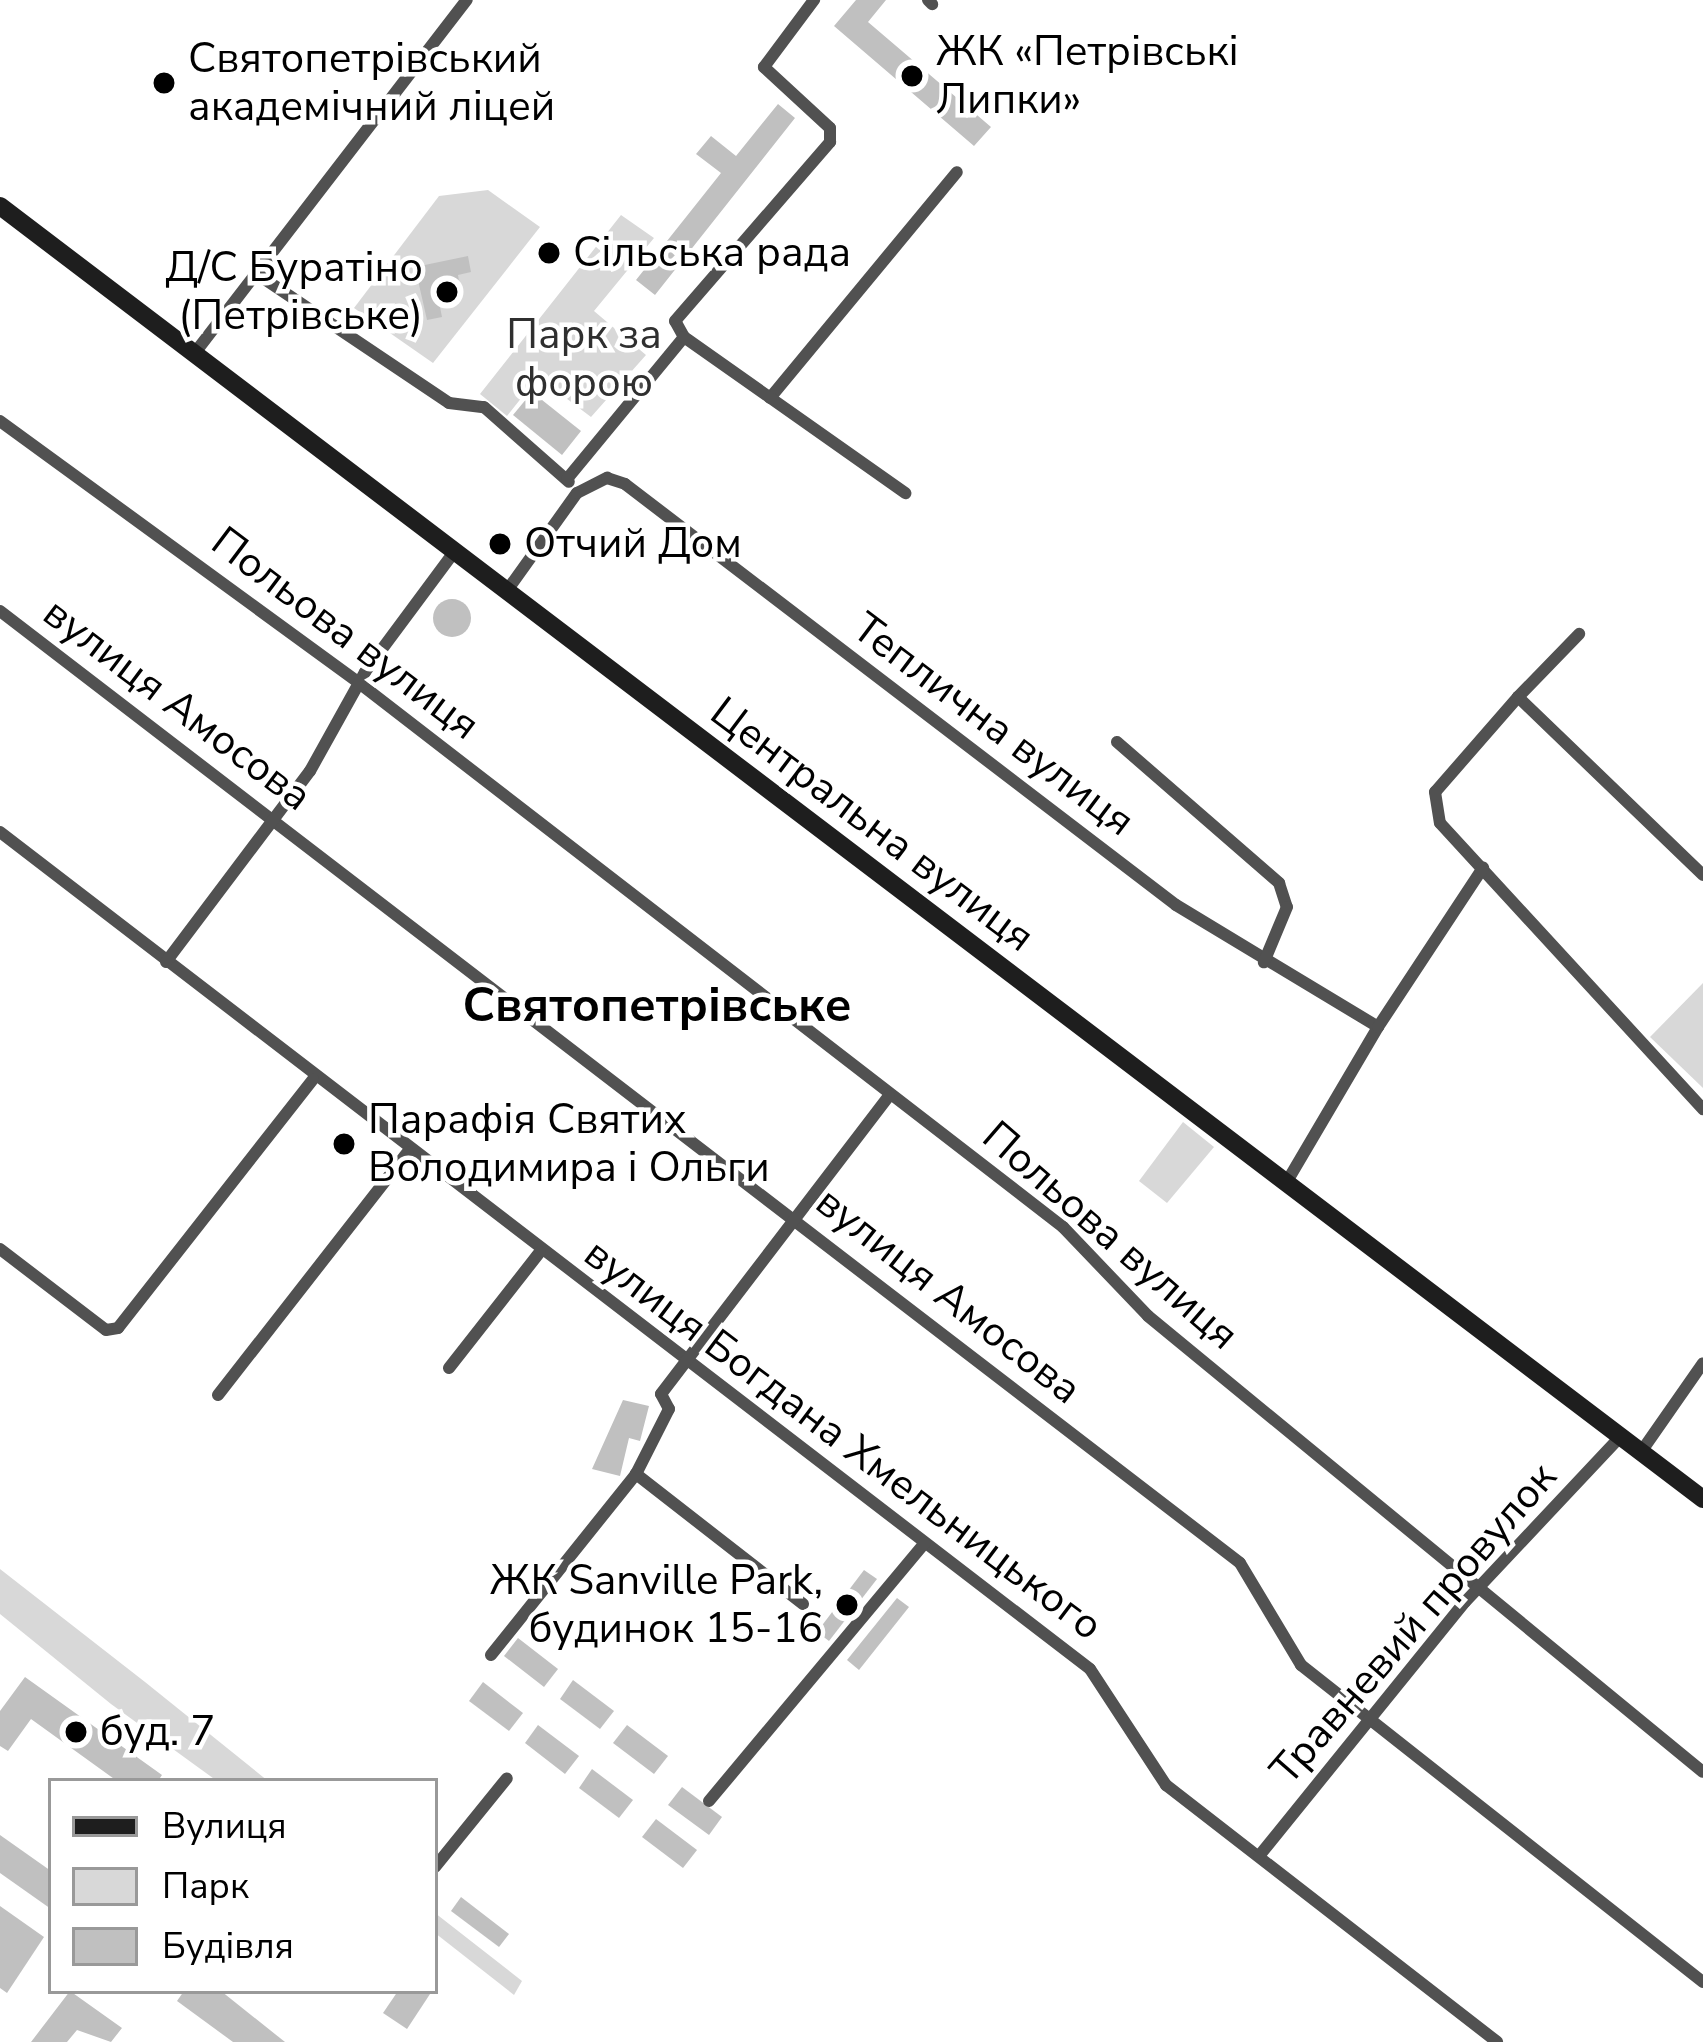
<!DOCTYPE html>
<html>
<head>
<meta charset="utf-8">
<style>
	body { margin:0 }
	#map { position:relative; width:1703px; height:2042px; overflow:hidden; background:#fff; font-family:"Nunito Sans",sans-serif }
	div>[style] { position:absolute }
	.green>* { inset:0; background:#d8d8d8 }
	.building>* { inset:0; background:#c0c0c0 }
	.round { border-radius:50% }
	.minor>* { height:12px; margin:-6px; padding:0 6px; transform-origin:6px; border-radius:6px; background:#515151 }
	.secondary>* { height:18px; margin:-9px; padding:0 9px; transform-origin:9px; border-radius:9px; background:#1e1e1e }
	.dots>* { width:33px; height:33px; translate:-50% -50%; box-sizing:border-box; border:6px solid #fff; border-radius:50% }
	span { translate:-50% -50%; white-space:nowrap; text-align:center; line-height:1.15; -webkit-text-stroke:9px #fff; paint-order:stroke }
	.poi-label { font-size:42px; color:#000 }
	.left { translate:0 -50%; text-align:left }
	.right { translate:-100% -50%; text-align:right }
	.park-label { font-size:42px; color:#2f2f2f }
	.street-label { font-size:42px; color:#000 }
	.quarter-label { font-size:48px; color:#000; font-weight:700 }
	.legend { position:absolute; left:48px; top:1778px; width:390px; height:216px; box-sizing:border-box; background:#fff; border:3px solid #999; margin:0; padding:15px 21px; list-style:none; font-size:36px; color:#000 }
	.legend li { display:flex; align-items:center; gap:24px; height:60px }
	.legend b { width:60px; border:3px solid #999 }
</style>
</head>
<body>
<div id="map">
	<div class="green">
		<i style="clip-path:polygon(488px 190px,540px 227px,433px 363px,354px 308px,439px 196px)"></i>
		<i style="clip-path:polygon(621px 215px,654px 238px,594px 311px,646px 355px,591px 417px,538px 377px,507px 416px,480px 394px)"></i>
		<i style="clip-path:polygon(1703px 983px,1703px 1088px,1650px 1037px)"></i>
		<i style="clip-path:polygon(1183px 1122px,1214px 1147px,1167px 1203px,1139px 1181px)"></i>
		<i style="clip-path:polygon(0 1569px,145px 1682px,268px 1781px,217px 1781px,111px 1704px,0 1614px)"></i>
		<i style="clip-path:polygon(435px 1913px,522px 1981px,514px 1995px,435px 1933px)"></i>
	</div>
	<div class="building">
		<i style="clip-path:polygon(856px 0,886px 0,868px 22px,991px 127px,974px 146px,834px 26px)"></i>
		<i style="clip-path:polygon(778px 104px,795px 118px,655px 295px,636px 280px,721px 173px,696px 154px,711px 136px,736px 156px)"></i>
		<i style="clip-path:polygon(468px 256px,471px 272px,458px 275px,462px 298px,439px 302px,442px 317px,427px 320px,415px 267px)"></i>
		<i style="clip-path:polygon(532px 392px,581px 431px,562px 455px,513px 415px)"></i>
		<i class="round" style="left:433px;top:599px;width:38px;height:38px"></i>
		<i style="clip-path:polygon(623px 1400px,649px 1406px,640px 1441px,629px 1438px,620px 1476px,592px 1469px)"></i>
		<i style="clip-path:polygon(864px 1570px,877px 1579px,829px 1641px,817px 1632px)"></i>
		<i style="clip-path:polygon(897px 1598px,909px 1607px,859px 1670px,847px 1660px)"></i>
		<i style="clip-path:polygon(518px 1638px,558px 1669px,544px 1687px,504px 1656px)"></i>
		<i style="clip-path:polygon(25px 1677px,162px 1775px,158px 1781px,117px 1781px,31px 1719px,8px 1751px,0 1746px,0 1711px)"></i>
		<i style="clip-path:polygon(573px 1680px,614px 1711px,600px 1729px,560px 1699px)"></i>
		<i style="clip-path:polygon(483px 1682px,523px 1713px,509px 1731px,469px 1701px)"></i>
		<i style="clip-path:polygon(538px 1725px,579px 1756px,565px 1774px,525px 1743px)"></i>
		<i style="clip-path:polygon(627px 1725px,668px 1756px,654px 1774px,613px 1743px)"></i>
		<i style="clip-path:polygon(592px 1769px,633px 1800px,619px 1818px,579px 1788px)"></i>
		<i style="clip-path:polygon(682px 1787px,722px 1817px,709px 1835px,668px 1805px)"></i>
		<i style="clip-path:polygon(656px 1819px,697px 1850px,683px 1868px,642px 1837px)"></i>
		<i style="clip-path:polygon(0 1835px,51px 1871px,51px 1909px,0 1873px)"></i>
		<i style="clip-path:polygon(461px 1897px,509px 1934px,499px 1947px,451px 1911px)"></i>
		<i style="clip-path:polygon(0 1906px,44px 1937px,7px 1993px,0 1988px)"></i>
		<i style="clip-path:polygon(70px 1991px,122px 2028px,111px 2042px,77px 2030px,67px 2042px,31px 2042px)"></i>
		<i style="clip-path:polygon(184px 1991px,221px 1991px,285px 2042px,233px 2042px,177px 2001px)"></i>
		<i style="clip-path:polygon(398px 1991px,432px 1991px,407px 2029px,383px 2013px)"></i>
	</div>
	<div class="minor">
		<i style="left:928px;top:0;width:6px;rotate:45deg"></i>
		<i style="left:257px;top:274px;width:231px;rotate:33.9deg"></i>
		<i style="left:449px;top:403px;width:35px;rotate:7deg"></i>
		<i style="left:484px;top:407px;width:113px;rotate:41.4deg"></i>
		<i style="left:684px;top:337px;width:18px;rotate:-119deg"></i>
		<i style="left:675px;top:321px;width:237px;rotate:-49.1deg"></i>
		<i style="left:830px;top:142px;width:14px;rotate:-90deg"></i>
		<i style="left:830px;top:128px;width:90px;rotate:-137.3deg"></i>
		<i style="left:764px;top:67px;width:84px;rotate:-53.3deg"></i>
		<i style="left:194px;top:354px;width:447px;rotate:-52.4deg"></i>
		<i style="left:770px;top:398px;width:293px;rotate:-50.4deg"></i>
		<i style="left:0;top:421px;width:444px;rotate:36.1deg"></i>
		<i style="left:359px;top:683px;width:890px;rotate:37.69deg"></i>
		<i style="left:1063px;top:1227px;width:123px;rotate:46.3deg"></i>
		<i style="left:1148px;top:1316px;width:718px;rotate:39.41deg"></i>
		<i style="left:567px;top:479px;width:184px;rotate:-50.5deg"></i>
		<i style="left:684px;top:337px;width:271px;rotate:35.2deg"></i>
		<i style="left:506px;top:592px;width:122px;rotate:-54.4deg"></i>
		<i style="left:577px;top:493px;width:34px;rotate:-27deg"></i>
		<i style="left:607px;top:478px;width:19px;rotate:18deg"></i>
		<i style="left:625px;top:484px;width:693px;rotate:37.38deg"></i>
		<i style="left:1176px;top:905px;width:236px;rotate:31.1deg"></i>
		<i style="left:1378px;top:1027px;width:181px;rotate:120.5deg"></i>
		<i style="left:0;top:611px;width:1563px;rotate:37.51deg"></i>
		<i style="left:1240px;top:1563px;width:119px;rotate:59.1deg"></i>
		<i style="left:1301px;top:1665px;width:512px;rotate:38.26deg"></i>
		<i style="left:1518px;top:697px;width:88px;rotate:-45.9deg"></i>
		<i style="left:1117px;top:742px;width:215px;rotate:41deg"></i>
		<i style="left:1279px;top:883px;width:25px;rotate:72deg"></i>
		<i style="left:1287px;top:907px;width:60px;rotate:112.7deg"></i>
		<i style="left:0;top:832px;width:1374px;rotate:37.52deg"></i>
		<i style="left:1090px;top:1669px;width:139px;rotate:56.8deg"></i>
		<i style="left:1166px;top:1785px;width:419px;rotate:37.8deg"></i>
		<i style="left:1703px;top:875px;width:257px;rotate:-136.1deg"></i>
		<i style="left:1518px;top:697px;width:126px;rotate:131.1deg"></i>
		<i style="left:1435px;top:792px;width:31px;rotate:81deg"></i>
		<i style="left:1440px;top:823px;width:389px;rotate:47.4deg"></i>
		<i style="left:166px;top:962px;width:239px;rotate:-53deg"></i>
		<i style="left:310px;top:771px;width:113px;rotate:-60.9deg"></i>
		<i style="left:365px;top:672px;width:149px;rotate:-53.4deg"></i>
		<i style="left:1378px;top:1027px;width:191px;rotate:-56.6deg"></i>
		<i style="left:0;top:1249px;width:133px;rotate:37.4deg"></i>
		<i style="left:106px;top:1330px;width:12px;rotate:-9deg"></i>
		<i style="left:118px;top:1328px;width:316px;rotate:-51.9deg"></i>
		<i style="left:449px;top:1368px;width:147px;rotate:-51.9deg"></i>
		<i style="left:218px;top:1395px;width:308px;rotate:-52deg"></i>
		<i style="left:1641px;top:1452px;width:108px;rotate:-55.1deg"></i>
		<i style="left:803px;top:1604px;width:212px;rotate:-142.1deg"></i>
		<i style="left:636px;top:1474px;width:73px;rotate:-63.1deg"></i>
		<i style="left:669px;top:1409px;width:17px;rotate:-118deg"></i>
		<i style="left:661px;top:1394px;width:375px;rotate:-52.6deg"></i>
		<i style="left:491px;top:1655px;width:232px;rotate:-51.3deg"></i>
		<i style="left:709px;top:1801px;width:336px;rotate:-50.1deg"></i>
		<i style="left:1259px;top:1856px;width:327px;rotate:-51deg"></i>
		<i style="left:1465px;top:1602px;width:228px;rotate:-46.8deg"></i>
		<i style="left:435px;top:1867px;width:114px;rotate:-51deg"></i>
	</div>
	<div class="secondary">
		<i style="left:0;top:206px;width:2138px;rotate:37.21deg"></i>
	</div>
	<div class="dots">
		<i style="left:912px;top:76px;background:#000"></i>
		<i style="left:164px;top:83px;background:#000"></i>
		<i style="left:549px;top:253px;background:#000"></i>
		<i style="left:447px;top:292px;background:#000"></i>
		<i style="left:500px;top:544px;background:#000"></i>
		<i style="left:344px;top:1144px;background:#000"></i>
		<i style="left:847px;top:1605px;background:#000"></i>
		<i style="left:76px;top:1732px;background:#000"></i>
	</div>
	<div class="poi-label">
		<span class="left" style="left:936px;top:76px">ЖК «Петрівські<br>Липки»</span>
		<span class="left" style="left:188px;top:83px">Святопетрівський<br>академічний ліцей</span>
		<span class="left" style="left:573px;top:253px">Сільська рада</span>
		<span class="right" style="left:423px;top:292px">Д/С Буратіно<br>(Петрівське)</span>
		<span class="left" style="left:524px;top:544px">Отчий Дом</span>
		<span class="left" style="left:368px;top:1144px">Парафія Святих<br>Володимира і Ольги</span>
		<span class="right" style="left:823px;top:1605px">ЖК Sanville Park,<br>будинок 15-16</span>
		<span class="left" style="left:100px;top:1732px">буд. 7</span>
	</div>
	<div class="park-label">
		<span style="left:584px;top:359px">Парк за<br>форою</span>
	</div>
	<div class="street-label">
		<span style="left:345px;top:634px;rotate:37deg">Польова вулиця</span>
		<span style="left:177px;top:705px;rotate:37deg">вулиця Амосова</span>
		<span style="left:993px;top:725px;rotate:37deg">Теплична вулиця</span>
		<span style="left:872px;top:825px;rotate:37deg">Центральна вулиця</span>
		<span style="left:1110px;top:1236px;rotate:41deg">Польова вулиця</span>
		<span style="left:948px;top:1296px;rotate:38deg">вулиця Амосова</span>
		<span style="left:843px;top:1440px;rotate:37deg">вулиця Богдана Хмельницького</span>
		<span style="left:1414px;top:1624px;rotate:-49deg">Травневий провулок</span>
	</div>
	<div class="quarter-label">
		<span style="left:657px;top:1006px">Святопетрівське</span>
	</div>
	<ul class="legend">
	<li><b style="height:15px;background:#1e1e1e"></b>Вулиця</li>
	<li><b style="height:33px;background:#d8d8d8"></b>Парк</li>
	<li><b style="height:33px;background:#c0c0c0"></b>Будівля</li>
	</ul>
</div>
</body>
</html>
